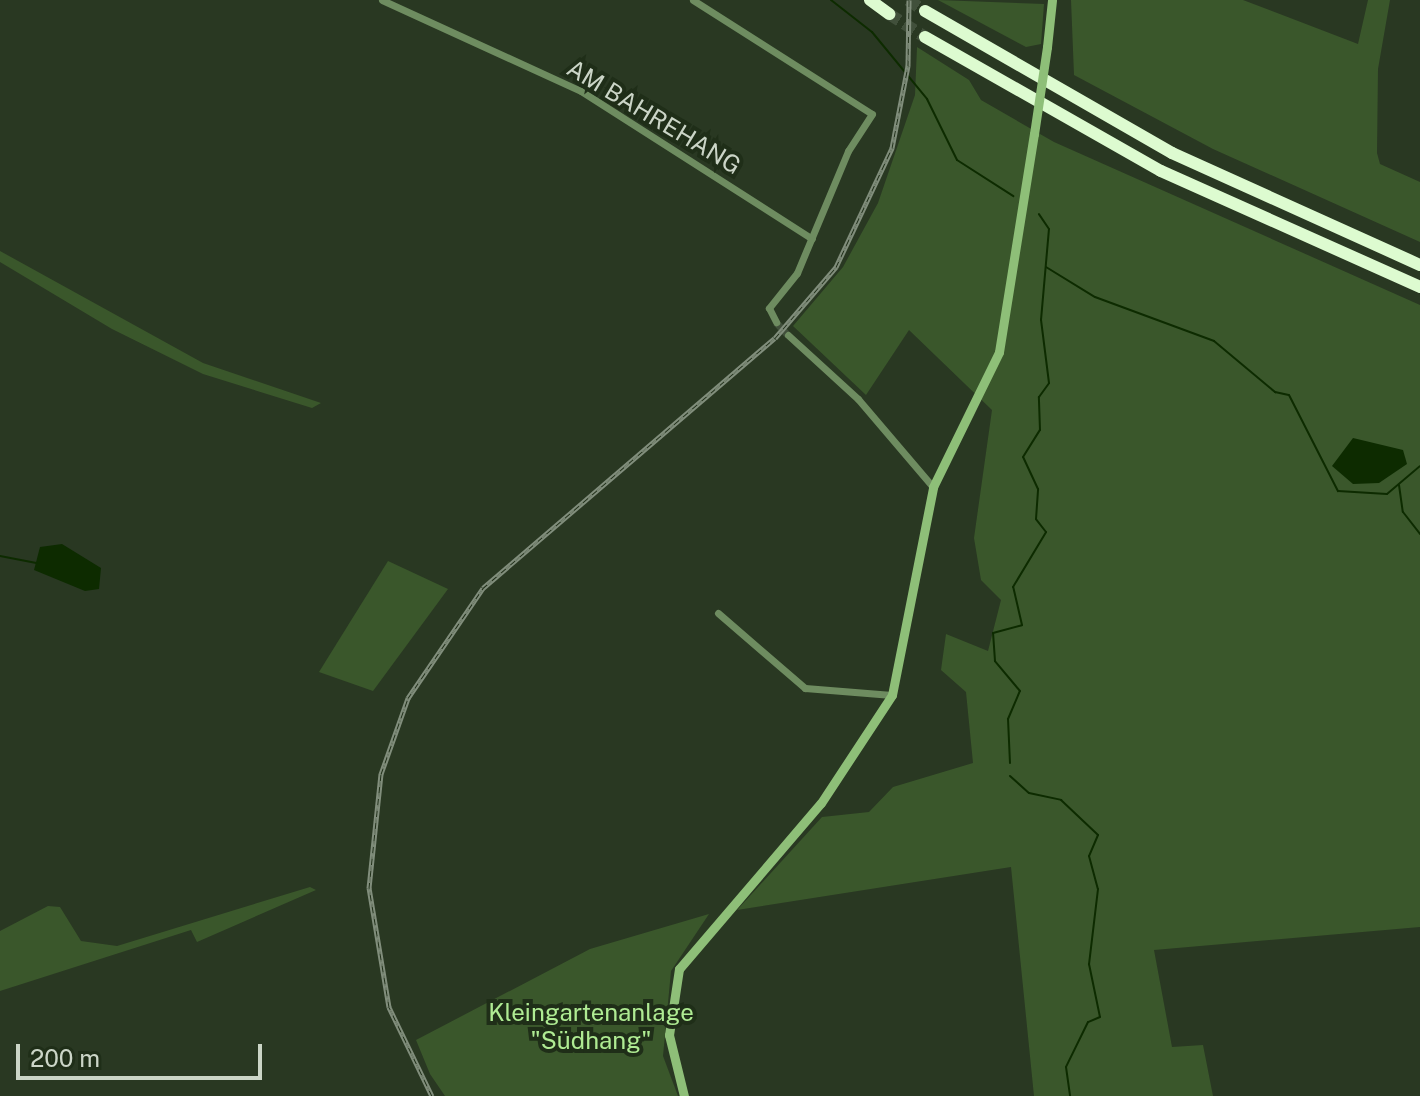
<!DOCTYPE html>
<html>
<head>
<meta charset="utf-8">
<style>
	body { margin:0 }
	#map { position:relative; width:1420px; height:1096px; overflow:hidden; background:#293822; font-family:"Public Sans",sans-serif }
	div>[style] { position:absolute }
	.green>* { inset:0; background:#3a572b }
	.water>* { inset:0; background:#0d2b00 }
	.stream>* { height:2px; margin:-1px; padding:0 1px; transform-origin:1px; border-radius:1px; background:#0d2b00 }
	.street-tunnel>* { height:7px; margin-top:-3.5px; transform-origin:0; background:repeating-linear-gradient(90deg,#41503b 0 7px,transparent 0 10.5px) }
	.highway-tunnel>* { height:12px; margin-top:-6px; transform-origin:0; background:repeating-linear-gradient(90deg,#41503b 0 12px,transparent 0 18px) }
	.street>* { height:7px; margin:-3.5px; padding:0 3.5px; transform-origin:3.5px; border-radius:3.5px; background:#6e8c60 }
	.secondary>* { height:9px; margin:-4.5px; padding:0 4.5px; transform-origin:4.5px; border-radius:4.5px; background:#8ebf78 }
	.highway>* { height:12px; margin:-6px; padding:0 6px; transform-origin:6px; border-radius:6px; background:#ddfbd0 }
	.rail>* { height:5px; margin-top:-2.5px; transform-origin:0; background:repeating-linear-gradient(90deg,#1f2e18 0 6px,#818e7c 0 12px); box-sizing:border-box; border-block:2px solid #818e7c }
	.secondary-bridge>* { height:9px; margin:-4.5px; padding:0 4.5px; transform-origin:4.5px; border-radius:4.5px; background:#8ebf78 }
	span { translate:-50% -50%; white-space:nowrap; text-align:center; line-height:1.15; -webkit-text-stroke:8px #1f2e18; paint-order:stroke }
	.street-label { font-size:24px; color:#cbd5c7 }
	.park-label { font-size:24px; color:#afeb93 }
	.scale { position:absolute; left:16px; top:1044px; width:246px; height:36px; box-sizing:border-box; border:4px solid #cbd5c7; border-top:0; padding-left:10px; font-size:24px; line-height:28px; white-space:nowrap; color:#cbd5c7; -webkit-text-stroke:6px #1f2e18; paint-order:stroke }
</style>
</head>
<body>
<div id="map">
	<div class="green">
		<i style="clip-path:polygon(938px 0,1044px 4px,1041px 44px,1026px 47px)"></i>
		<i style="clip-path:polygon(1071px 0,1243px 0,1358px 44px,1368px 0,1390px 0,1378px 69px,1377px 153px,1380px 164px,1420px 182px,1420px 242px,1213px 149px,1074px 75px)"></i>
		<i style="clip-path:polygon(917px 47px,969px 80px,981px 100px,1054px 142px,1420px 305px,1420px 927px,1154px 950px,1172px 1047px,1203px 1045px,1213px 1096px,1034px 1096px,1011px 867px,737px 910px,822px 817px,869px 812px,893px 787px,973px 763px,966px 692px,941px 670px,946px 634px,988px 651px,1001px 600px,981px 580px,974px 538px,992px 410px,909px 330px,866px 395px,793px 326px,843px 267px,878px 203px,915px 95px)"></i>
		<i style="clip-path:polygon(0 251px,203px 363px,321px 403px,312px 408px,203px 374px,112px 329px,0 262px)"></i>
		<i style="clip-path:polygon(388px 561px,448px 589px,373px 691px,319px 672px)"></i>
		<i style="clip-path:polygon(310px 887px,316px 890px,197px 942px,191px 930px,0 991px,0 931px,48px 906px,60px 907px,81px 941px,117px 946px)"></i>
		<i style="clip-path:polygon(709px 914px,671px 971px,663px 1056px,678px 1096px,445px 1096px,430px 1074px,416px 1040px,590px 949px)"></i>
	</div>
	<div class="water">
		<i style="clip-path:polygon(1353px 438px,1403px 450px,1407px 464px,1379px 483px,1353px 484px,1332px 466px)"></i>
		<i style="clip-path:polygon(62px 544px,101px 568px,99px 589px,85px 591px,34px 570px,40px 547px)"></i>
	</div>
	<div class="stream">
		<i style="left:831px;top:0;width:52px;rotate:38deg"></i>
		<i style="left:872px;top:32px;width:87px;rotate:50.6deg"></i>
		<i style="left:927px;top:99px;width:68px;rotate:63.8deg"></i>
		<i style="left:957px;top:160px;width:67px;rotate:32.7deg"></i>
		<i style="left:1046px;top:267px;width:57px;rotate:31.5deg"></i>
		<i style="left:1095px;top:297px;width:127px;rotate:20.3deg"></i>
		<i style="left:1214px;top:341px;width:80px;rotate:39.9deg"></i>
		<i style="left:1275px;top:392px;width:14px;rotate:12deg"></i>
		<i style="left:1289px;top:395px;width:108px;rotate:63deg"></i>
		<i style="left:1338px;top:491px;width:49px;rotate:3.5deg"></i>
		<i style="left:1387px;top:494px;width:43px;rotate:-40.3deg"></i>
		<i style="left:1399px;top:485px;width:27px;rotate:82deg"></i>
		<i style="left:1403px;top:512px;width:28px;rotate:52deg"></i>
		<i style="left:0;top:556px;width:37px;rotate:11deg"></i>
		<i style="left:1010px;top:763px;width:44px;rotate:-92.6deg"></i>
		<i style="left:1008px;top:719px;width:30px;rotate:-67deg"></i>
		<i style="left:1020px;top:691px;width:39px;rotate:-130deg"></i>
		<i style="left:995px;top:661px;width:28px;rotate:-94deg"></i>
		<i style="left:993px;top:633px;width:30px;rotate:-15deg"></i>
		<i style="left:1022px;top:625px;width:39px;rotate:-103deg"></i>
		<i style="left:1013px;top:587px;width:64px;rotate:-59deg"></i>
		<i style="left:1046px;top:532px;width:16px;rotate:-128deg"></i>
		<i style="left:1036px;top:519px;width:30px;rotate:-86deg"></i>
		<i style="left:1038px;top:489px;width:35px;rotate:-115deg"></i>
		<i style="left:1023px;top:457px;width:32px;rotate:-58deg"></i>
		<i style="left:1040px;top:430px;width:33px;rotate:-92deg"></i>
		<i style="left:1039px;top:397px;width:17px;rotate:-54deg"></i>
		<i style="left:1049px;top:383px;width:64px;rotate:-97.2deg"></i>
		<i style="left:1041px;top:320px;width:91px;rotate:-85deg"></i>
		<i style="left:1049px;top:229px;width:18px;rotate:-124deg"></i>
		<i style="left:1010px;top:776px;width:25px;rotate:42deg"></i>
		<i style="left:1029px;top:793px;width:33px;rotate:12deg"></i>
		<i style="left:1061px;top:800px;width:51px;rotate:43.4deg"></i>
		<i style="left:1098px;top:835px;width:23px;rotate:113deg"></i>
		<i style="left:1089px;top:856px;width:34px;rotate:75deg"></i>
		<i style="left:1098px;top:889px;width:76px;rotate:96.8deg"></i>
		<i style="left:1089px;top:964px;width:54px;rotate:78.3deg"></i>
		<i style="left:1100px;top:1017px;width:13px;rotate:157deg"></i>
		<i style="left:1088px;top:1022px;width:50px;rotate:116.1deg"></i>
		<i style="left:1066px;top:1067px;width:29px;rotate:82deg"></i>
	</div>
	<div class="street-tunnel">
		<i style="left:776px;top:322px;width:18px;rotate:47deg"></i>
	</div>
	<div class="highway-tunnel">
		<i style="left:908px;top:0;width:20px;rotate:33deg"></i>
		<i style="left:889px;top:14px;width:43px;rotate:32.6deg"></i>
	</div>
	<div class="street">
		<i style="left:382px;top:0;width:219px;rotate:24.6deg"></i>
		<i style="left:581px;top:91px;width:274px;rotate:32.6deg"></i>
		<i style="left:693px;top:0;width:212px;rotate:32.5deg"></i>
		<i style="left:872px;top:114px;width:44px;rotate:123deg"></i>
		<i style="left:848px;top:151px;width:132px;rotate:112.7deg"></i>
		<i style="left:797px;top:273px;width:45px;rotate:128.7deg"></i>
		<i style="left:769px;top:308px;width:16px;rotate:63deg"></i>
		<i style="left:788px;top:335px;width:95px;rotate:42.4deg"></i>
		<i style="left:858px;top:399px;width:116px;rotate:49.6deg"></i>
		<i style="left:718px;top:613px;width:115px;rotate:40.8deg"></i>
		<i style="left:805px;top:688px;width:87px;rotate:4.6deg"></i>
	</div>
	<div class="secondary">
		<i style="left:1047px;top:47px;width:47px;rotate:-83.9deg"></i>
		<i style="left:684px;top:1096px;width:63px;rotate:-103.8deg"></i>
		<i style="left:669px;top:1035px;width:67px;rotate:-81.4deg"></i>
		<i style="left:679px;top:969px;width:218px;rotate:-49.5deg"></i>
		<i style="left:821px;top:803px;width:129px;rotate:-56.7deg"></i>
		<i style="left:892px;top:695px;width:212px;rotate:-78.8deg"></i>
		<i style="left:933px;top:487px;width:150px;rotate:-63.9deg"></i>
		<i style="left:999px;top:352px;width:221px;rotate:-80.9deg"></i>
	</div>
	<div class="highway">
		<i style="left:870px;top:0;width:24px;rotate:36deg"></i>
		<i style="left:925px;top:11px;width:285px;rotate:29.9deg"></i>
		<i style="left:1172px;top:153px;width:272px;rotate:24.3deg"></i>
		<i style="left:925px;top:37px;width:271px;rotate:29.6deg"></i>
		<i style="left:1161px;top:171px;width:284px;rotate:24.1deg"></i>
	</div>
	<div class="rail">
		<i style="left:432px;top:1096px;width:99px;rotate:-115.8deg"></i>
		<i style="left:389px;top:1007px;width:121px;rotate:-99.5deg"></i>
		<i style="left:369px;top:888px;width:115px;rotate:-84deg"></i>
		<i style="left:381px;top:774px;width:81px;rotate:-70.4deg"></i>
		<i style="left:408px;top:698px;width:133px;rotate:-55.7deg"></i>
		<i style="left:483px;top:588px;width:384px;rotate:-40.6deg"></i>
		<i style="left:775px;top:338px;width:94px;rotate:-49.3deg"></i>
		<i style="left:836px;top:267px;width:132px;rotate:-64.8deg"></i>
		<i style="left:892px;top:148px;width:84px;rotate:-79deg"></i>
		<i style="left:908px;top:66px;width:66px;rotate:-89.1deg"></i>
	</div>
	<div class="secondary-bridge">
		<i style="left:1034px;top:134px;width:88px;rotate:-81.5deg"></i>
	</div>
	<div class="street-label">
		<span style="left:654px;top:117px;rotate:31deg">AM BAHREHANG</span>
	</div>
	<div class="park-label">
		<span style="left:591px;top:1027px">Kleingartenanlage<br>"Südhang"</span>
	</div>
	<div class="scale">200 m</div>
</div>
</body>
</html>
